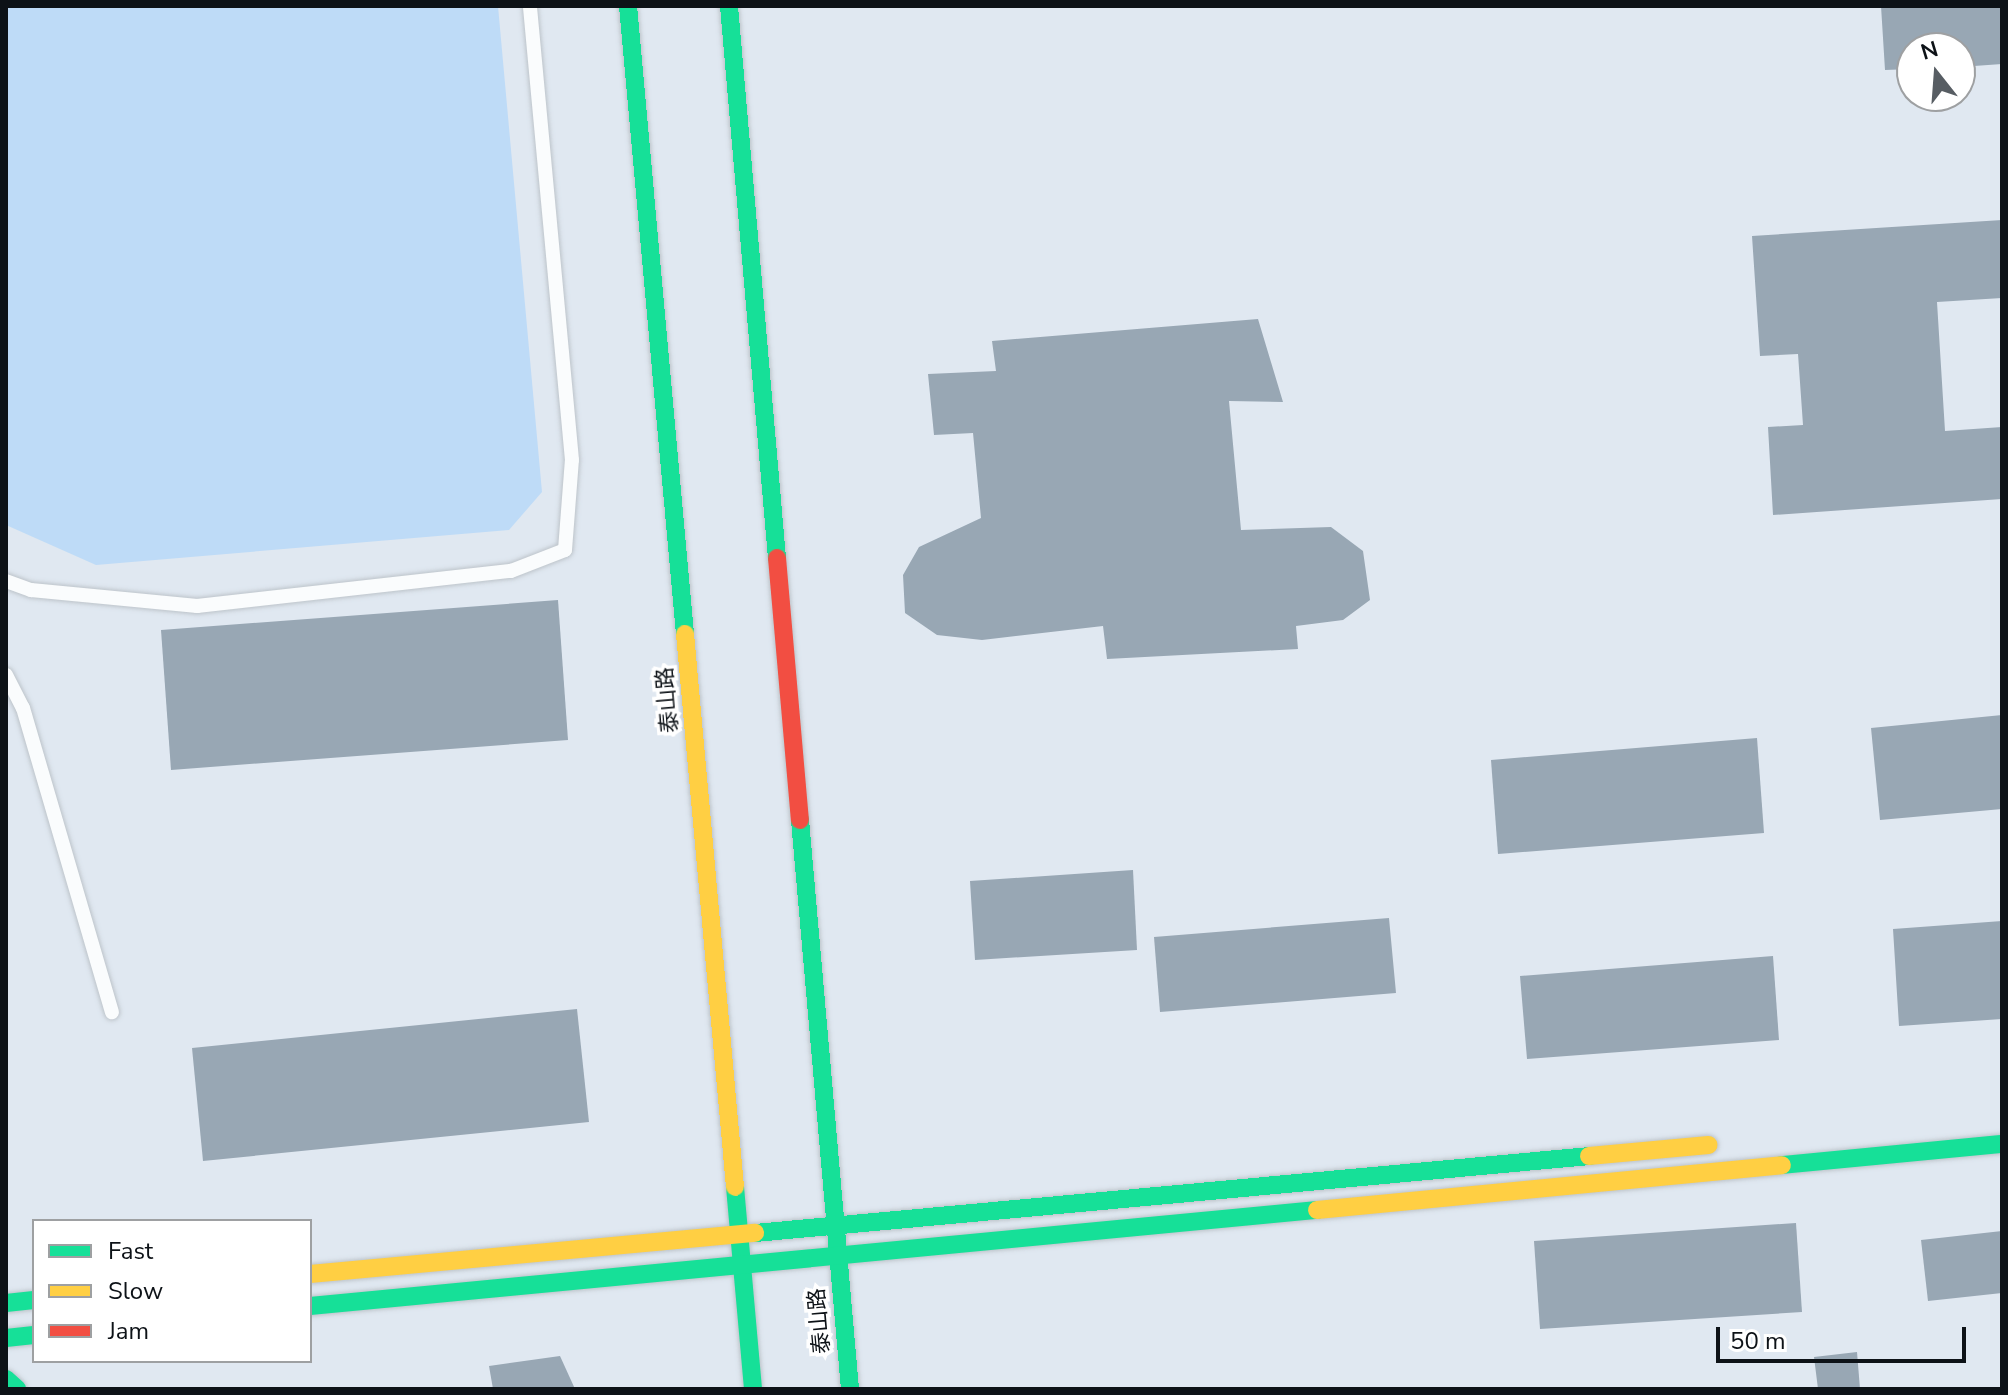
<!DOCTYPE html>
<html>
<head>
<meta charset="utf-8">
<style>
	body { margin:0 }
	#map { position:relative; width:2008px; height:1395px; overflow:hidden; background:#e0e8f1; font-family:"Nunito Sans","Noto Sans SC",sans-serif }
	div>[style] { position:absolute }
	.green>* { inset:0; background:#bedbf7 }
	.building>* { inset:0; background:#98a7b4 }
	.roads { filter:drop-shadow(0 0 2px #bdc4ca) drop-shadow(0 0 2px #bdc4ca) }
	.lane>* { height:14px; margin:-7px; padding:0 7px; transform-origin:7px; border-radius:7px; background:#fafcfd }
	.fast>* { height:18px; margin:-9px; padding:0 9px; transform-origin:9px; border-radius:9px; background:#16e098 }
	.slow>* { height:18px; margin:-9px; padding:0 9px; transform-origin:9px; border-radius:9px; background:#ffcf43 }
	.jam>* { height:18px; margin:-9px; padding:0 9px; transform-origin:9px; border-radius:9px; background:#f24e42 }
	span { translate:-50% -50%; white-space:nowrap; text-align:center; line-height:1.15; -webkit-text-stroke:7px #fff; paint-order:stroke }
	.street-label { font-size:22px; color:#0d1217 }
	.frame { position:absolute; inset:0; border:8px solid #0d1217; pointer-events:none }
	.legend { position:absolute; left:32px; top:1219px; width:280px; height:144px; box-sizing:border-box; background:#fff; border:2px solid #9ea0a2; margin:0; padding:10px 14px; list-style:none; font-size:24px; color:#0d1217 }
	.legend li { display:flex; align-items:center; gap:16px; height:40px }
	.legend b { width:40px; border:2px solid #9ea0a2 }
	.north { position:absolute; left:1896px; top:32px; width:80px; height:80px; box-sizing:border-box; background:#fff; border:2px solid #9ea0a2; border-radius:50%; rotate:343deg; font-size:22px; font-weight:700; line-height:32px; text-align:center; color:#0d1217 }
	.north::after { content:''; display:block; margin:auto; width:28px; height:36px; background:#575d63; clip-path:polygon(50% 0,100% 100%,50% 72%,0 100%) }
	.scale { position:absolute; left:1716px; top:1327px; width:250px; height:36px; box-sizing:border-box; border:4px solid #0d1217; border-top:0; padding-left:10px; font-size:24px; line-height:28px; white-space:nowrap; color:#0d1217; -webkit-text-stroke:6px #fff; paint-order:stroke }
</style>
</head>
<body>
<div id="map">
	<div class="green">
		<i style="clip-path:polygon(6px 6px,498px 6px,542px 492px,509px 530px,96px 565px,6px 525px)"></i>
	</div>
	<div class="building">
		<i style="clip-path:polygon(1881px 6px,2002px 6px,2002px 64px,1960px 67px,1960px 48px,1912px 48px,1912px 69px,1885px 70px)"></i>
		<i style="clip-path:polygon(2002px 220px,2002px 298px,1937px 302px,1945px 431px,2002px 427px,2002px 499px,1773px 515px,1768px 427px,1803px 425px,1798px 354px,1760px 356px,1752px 236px)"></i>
		<i style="clip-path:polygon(1258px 319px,1283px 402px,1229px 401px,1241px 530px,1331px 527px,1363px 551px,1370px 600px,1343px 620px,1296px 626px,1298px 649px,1107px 659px,1103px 626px,982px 640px,937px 635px,905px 613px,903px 575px,919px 547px,981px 518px,973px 433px,934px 435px,928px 374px,996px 371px,992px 341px)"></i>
		<i style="clip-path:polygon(558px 600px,568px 740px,171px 770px,161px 630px)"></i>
		<i style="clip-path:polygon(2002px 715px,2002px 809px,1880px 820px,1871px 728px)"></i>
		<i style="clip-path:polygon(1757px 738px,1764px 833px,1498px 854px,1491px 760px)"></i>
		<i style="clip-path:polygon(1133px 870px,1137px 950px,975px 960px,970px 881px)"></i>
		<i style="clip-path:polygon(1389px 918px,1396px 993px,1160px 1012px,1154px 937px)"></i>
		<i style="clip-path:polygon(2002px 921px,2002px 1019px,1899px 1026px,1893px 929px)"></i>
		<i style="clip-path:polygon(1773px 956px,1779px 1040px,1527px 1059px,1520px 976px)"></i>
		<i style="clip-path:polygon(577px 1009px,589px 1122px,203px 1161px,192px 1048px)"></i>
		<i style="clip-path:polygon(1796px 1223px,1802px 1312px,1540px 1329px,1534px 1241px)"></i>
		<i style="clip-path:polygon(2002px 1231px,2002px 1293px,1928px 1301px,1921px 1240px)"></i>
		<i style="clip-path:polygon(1857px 1352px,1860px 1389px,1818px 1389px,1814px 1357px)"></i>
		<i style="clip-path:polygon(560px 1356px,575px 1389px,493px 1389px,489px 1366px)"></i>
	</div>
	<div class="roads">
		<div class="lane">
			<i style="left:6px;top:581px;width:27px;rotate:20deg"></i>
			<i style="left:31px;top:590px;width:167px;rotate:5.5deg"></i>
			<i style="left:197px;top:606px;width:316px;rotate:-6.4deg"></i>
			<i style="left:511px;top:571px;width:58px;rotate:-21.3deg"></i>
			<i style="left:565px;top:550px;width:90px;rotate:-85.6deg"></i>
			<i style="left:572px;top:460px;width:456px;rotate:-95.3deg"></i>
			<i style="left:6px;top:675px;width:37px;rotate:63deg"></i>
			<i style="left:23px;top:708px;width:317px;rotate:73.7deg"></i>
		</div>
		<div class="fast">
			<i style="left:628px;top:6px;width:631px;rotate:84.81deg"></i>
			<i style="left:729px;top:6px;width:554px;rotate:85.03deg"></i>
			<i style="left:800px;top:820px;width:571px;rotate:84.98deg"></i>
			<i style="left:1782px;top:1165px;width:221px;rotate:-5.5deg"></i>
			<i style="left:735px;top:1187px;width:203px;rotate:84.9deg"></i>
			<i style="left:755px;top:1233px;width:838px;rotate:-5.27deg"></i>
			<i style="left:6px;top:1303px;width:28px;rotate:-6deg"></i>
			<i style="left:310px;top:1306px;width:1012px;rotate:-5.45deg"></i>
			<i style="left:6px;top:1338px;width:28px;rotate:-6deg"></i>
			<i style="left:6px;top:1379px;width:15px;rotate:42deg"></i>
		</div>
		<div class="slow">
			<i style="left:685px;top:634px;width:555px;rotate:84.83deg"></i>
			<i style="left:1589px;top:1156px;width:120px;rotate:-5.3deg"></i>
			<i style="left:1317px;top:1210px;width:467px;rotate:-5.5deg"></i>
			<i style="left:310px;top:1274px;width:447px;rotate:-5.3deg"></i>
		</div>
		<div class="jam">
			<i style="left:777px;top:558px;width:263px;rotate:85deg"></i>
		</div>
	</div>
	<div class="street-label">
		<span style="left:668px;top:700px;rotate:-95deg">泰山路</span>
		<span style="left:820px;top:1321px;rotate:-95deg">泰山路</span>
	</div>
	<div class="frame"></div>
	<ul class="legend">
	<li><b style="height:10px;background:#16e098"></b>Fast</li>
	<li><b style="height:10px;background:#ffcf43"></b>Slow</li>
	<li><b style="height:10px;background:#f24e42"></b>Jam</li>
	</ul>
	<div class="north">N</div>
	<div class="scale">50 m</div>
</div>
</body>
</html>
